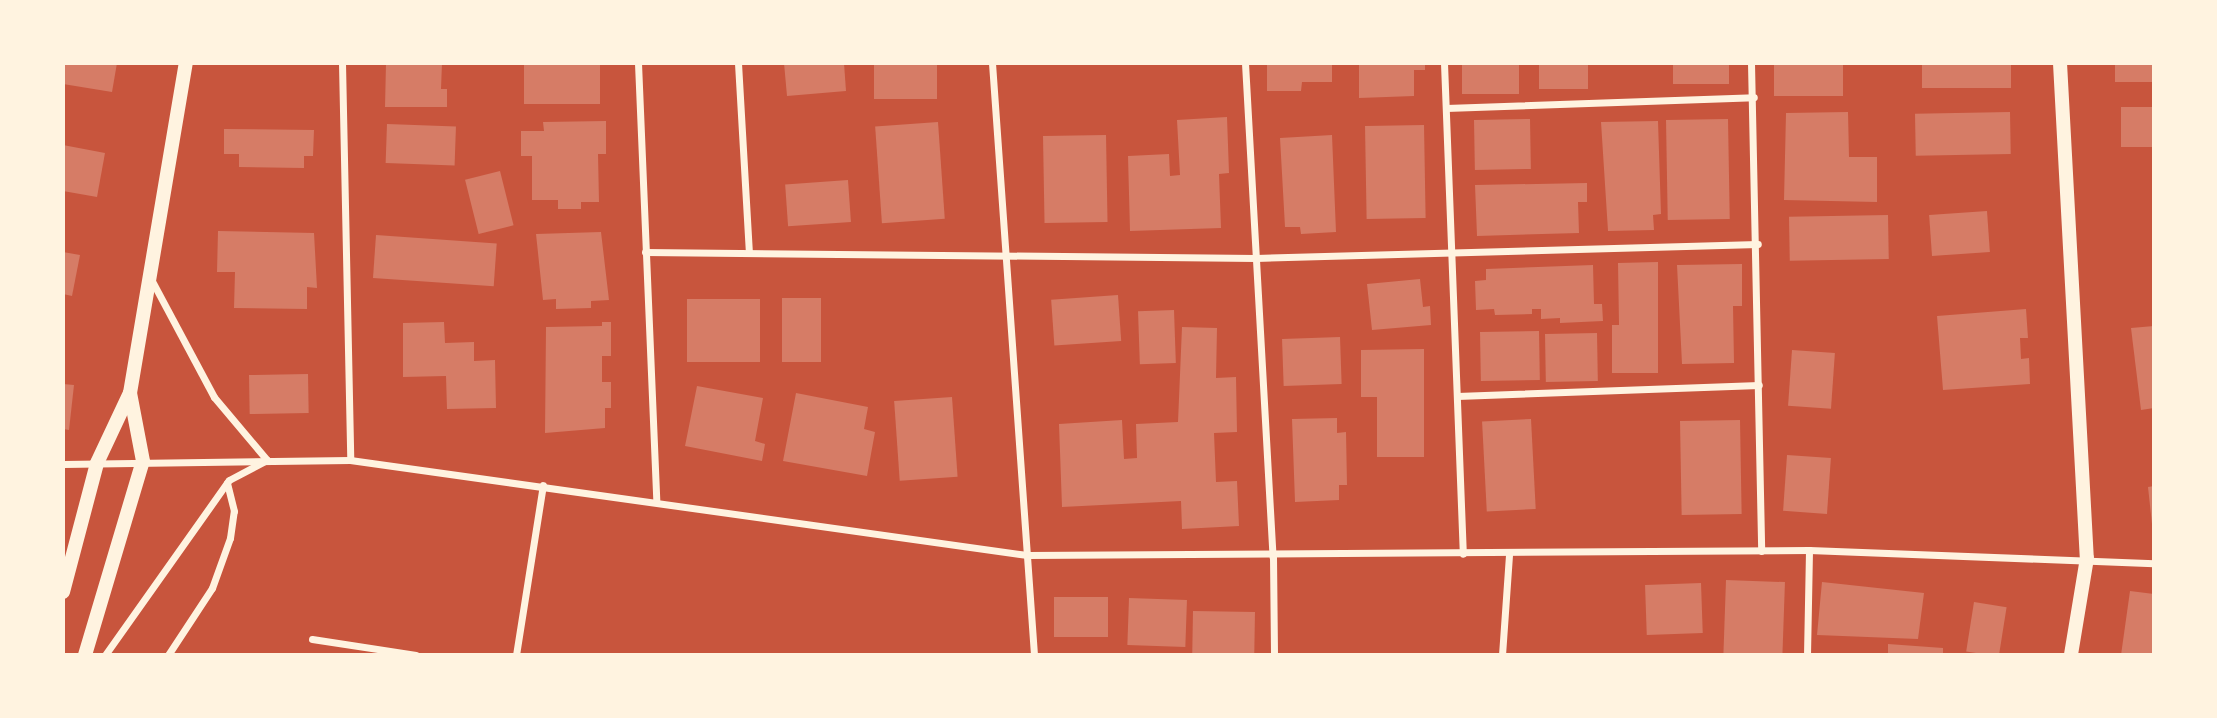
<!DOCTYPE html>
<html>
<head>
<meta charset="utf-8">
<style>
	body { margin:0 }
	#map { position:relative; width:2217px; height:718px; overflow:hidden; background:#c8553d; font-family:Arial,sans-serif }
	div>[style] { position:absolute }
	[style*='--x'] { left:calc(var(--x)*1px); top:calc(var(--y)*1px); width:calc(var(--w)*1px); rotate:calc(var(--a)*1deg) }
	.building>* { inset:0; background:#d67c66; transform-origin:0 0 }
	.minor>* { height:7px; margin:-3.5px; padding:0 3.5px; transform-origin:3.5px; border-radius:3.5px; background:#fff3e0 }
	.secondary>* { height:14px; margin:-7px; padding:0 7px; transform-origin:7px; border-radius:7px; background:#fff3e0 }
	span { translate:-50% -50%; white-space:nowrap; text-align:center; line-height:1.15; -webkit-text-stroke:5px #fff3e0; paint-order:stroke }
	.frame { position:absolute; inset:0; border:65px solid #fff3e0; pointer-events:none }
</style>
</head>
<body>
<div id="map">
	<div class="building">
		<div style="clip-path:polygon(63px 63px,117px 63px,112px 92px,63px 84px)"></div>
		<div style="clip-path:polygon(386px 63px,442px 63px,441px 89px,447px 89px,447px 107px,385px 107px)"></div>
		<div style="left:524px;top:63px;width:76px;height:41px"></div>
		<div style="clip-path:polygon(784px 63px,844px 63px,846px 91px,787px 96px)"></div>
		<div style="left:874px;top:63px;width:63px;height:36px"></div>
		<div style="clip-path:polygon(1267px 63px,1332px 63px,1332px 82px,1302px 82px,1301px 91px,1267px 91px)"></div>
		<div style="clip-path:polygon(1359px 63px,1425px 63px,1425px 70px,1414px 70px,1414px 96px,1359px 98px)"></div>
		<div style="left:1462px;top:63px;width:57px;height:31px"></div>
		<div style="left:1539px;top:63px;width:49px;height:26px"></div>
		<div style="left:1673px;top:63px;width:56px;height:21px"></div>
		<div style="left:1774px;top:63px;width:69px;height:33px"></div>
		<div style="left:1922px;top:63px;width:89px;height:25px"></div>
		<div style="left:2115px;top:63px;width:39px;height:19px"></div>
		<div style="left:2154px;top:107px;width:40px;height:33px;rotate:90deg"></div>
		<div style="clip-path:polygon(1848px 112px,1849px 157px,1877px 157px,1877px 202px,1784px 200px,1786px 113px)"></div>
		<div style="left:2010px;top:112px;width:42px;height:95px;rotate:89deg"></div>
		<div style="clip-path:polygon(1227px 117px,1229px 173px,1219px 174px,1221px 228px,1130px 231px,1128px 156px,1169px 154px,1170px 176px,1180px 175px,1177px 120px)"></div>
		<div style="left:1530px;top:119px;width:50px;height:56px;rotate:89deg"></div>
		<div style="left:1728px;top:119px;width:100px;height:62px;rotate:89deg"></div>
		<div style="clip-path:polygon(606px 121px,606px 154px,598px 154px,599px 202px,581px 202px,581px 209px,558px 209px,558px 200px,532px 200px,532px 156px,521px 156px,521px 131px,544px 131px,543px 122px)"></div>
		<div style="clip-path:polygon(1658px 121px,1661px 214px,1653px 215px,1654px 230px,1608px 231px,1601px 122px)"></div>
		<div style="left:938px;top:122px;width:97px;height:63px;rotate:86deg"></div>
		<div style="left:387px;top:124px;width:69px;height:39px;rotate:2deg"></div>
		<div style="left:1424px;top:125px;width:93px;height:59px;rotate:89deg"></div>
		<div style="clip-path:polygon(224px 129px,314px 130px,313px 156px,304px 156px,304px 168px,239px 167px,239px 154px,224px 154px)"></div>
		<div style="left:1106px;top:135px;width:87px;height:63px;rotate:89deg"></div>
		<div style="clip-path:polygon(1332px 135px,1336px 232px,1301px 234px,1300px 227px,1285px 227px,1280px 138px)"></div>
		<div style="clip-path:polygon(63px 145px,105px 153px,97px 197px,63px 191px)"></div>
		<div style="left:500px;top:171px;width:56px;height:36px;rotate:76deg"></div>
		<div style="left:848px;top:180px;width:42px;height:63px;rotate:86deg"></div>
		<div style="clip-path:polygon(1587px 183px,1587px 202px,1578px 202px,1579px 233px,1477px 236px,1475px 185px)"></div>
		<div style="left:1987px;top:211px;width:41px;height:58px;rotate:86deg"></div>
		<div style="left:1888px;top:215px;width:44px;height:99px;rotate:89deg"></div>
		<div style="clip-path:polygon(218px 231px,314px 233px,317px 288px,307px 287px,307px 309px,234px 308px,235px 272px,217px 272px)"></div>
		<div style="clip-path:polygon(601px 232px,609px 300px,591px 301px,591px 308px,556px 309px,556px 299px,543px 300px,536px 234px)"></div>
		<div style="left:376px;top:235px;width:121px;height:43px;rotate:4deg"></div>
		<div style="clip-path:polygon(63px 252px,80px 255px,72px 296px,63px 294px)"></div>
		<div style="clip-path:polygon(1658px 262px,1658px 373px,1612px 373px,1612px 325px,1619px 325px,1618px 263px)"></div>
		<div style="clip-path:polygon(1742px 264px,1742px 306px,1733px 306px,1734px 363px,1682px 364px,1677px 265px)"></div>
		<div style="clip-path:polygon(1593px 265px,1594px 304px,1602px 304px,1603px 321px,1560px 323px,1560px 318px,1541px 319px,1541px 309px,1532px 309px,1532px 314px,1495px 315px,1494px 309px,1476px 310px,1475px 281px,1486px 280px,1486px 269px)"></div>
		<div style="clip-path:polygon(1420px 279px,1423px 307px,1430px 306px,1431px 325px,1372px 330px,1367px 284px)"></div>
		<div style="left:1118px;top:295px;width:46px;height:67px;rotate:86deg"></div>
		<div style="left:782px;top:298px;width:39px;height:64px"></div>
		<div style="left:687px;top:299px;width:73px;height:63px"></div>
		<div style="clip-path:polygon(2026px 309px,2028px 338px,2020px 338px,2021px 359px,2029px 358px,2030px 384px,1943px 390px,1937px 316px)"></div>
		<div style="left:1174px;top:310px;width:53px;height:36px;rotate:88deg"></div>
		<div style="clip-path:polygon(444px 322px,445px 343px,474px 342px,474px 361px,495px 360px,496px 408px,447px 409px,446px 376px,403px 377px,403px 323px)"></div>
		<div style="clip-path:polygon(602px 322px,611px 322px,611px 356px,602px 356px,602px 382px,611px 382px,611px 408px,605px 408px,605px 428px,545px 433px,546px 327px,602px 326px)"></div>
		<div style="clip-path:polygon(2154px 326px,2154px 408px,2141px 410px,2131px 328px)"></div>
		<div style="clip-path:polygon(1182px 327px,1217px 328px,1216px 378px,1236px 377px,1237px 432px,1214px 433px,1216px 482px,1237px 481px,1239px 526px,1182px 529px,1181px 501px,1062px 507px,1059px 424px,1122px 420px,1124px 459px,1137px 458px,1136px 424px,1178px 422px)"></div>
		<div style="left:1539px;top:331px;width:49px;height:59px;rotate:89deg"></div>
		<div style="left:1597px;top:333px;width:48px;height:52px;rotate:89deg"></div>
		<div style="left:1340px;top:337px;width:47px;height:58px;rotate:88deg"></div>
		<div style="clip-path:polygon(1424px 349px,1424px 457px,1377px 457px,1377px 397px,1361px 397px,1361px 350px)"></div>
		<div style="left:1792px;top:350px;width:43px;height:56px;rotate:4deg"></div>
		<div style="left:308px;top:374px;width:39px;height:59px;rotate:89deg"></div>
		<div style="clip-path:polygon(63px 384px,74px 385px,69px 430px,63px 429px)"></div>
		<div style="clip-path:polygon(697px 386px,763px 398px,755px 441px,765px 444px,762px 461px,685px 446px)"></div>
		<div style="clip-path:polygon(796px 393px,868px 407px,864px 429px,875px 432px,867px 476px,783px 461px)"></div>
		<div style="left:952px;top:397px;width:80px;height:58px;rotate:86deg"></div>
		<div style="clip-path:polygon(1337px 418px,1337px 433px,1346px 432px,1347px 485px,1339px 485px,1339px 500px,1295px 502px,1292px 419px)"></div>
		<div style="left:1531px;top:419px;width:90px;height:49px;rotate:87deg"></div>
		<div style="left:1740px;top:420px;width:94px;height:60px;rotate:89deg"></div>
		<div style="left:1787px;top:455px;width:44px;height:56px;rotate:4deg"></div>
		<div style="clip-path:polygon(2154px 486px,2154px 524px,2152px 524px,2148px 487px)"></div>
		<div style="left:1726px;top:580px;width:59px;height:75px;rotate:2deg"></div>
		<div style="clip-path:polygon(1822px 582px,1924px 593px,1918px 639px,1817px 635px)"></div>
		<div style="left:1701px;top:583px;width:50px;height:56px;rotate:88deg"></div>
		<div style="clip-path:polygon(2130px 591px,2154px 594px,2154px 655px,2121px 655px)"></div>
		<div style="left:1054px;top:597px;width:54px;height:40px"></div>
		<div style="left:1129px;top:598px;width:58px;height:47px;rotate:2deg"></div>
		<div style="left:1974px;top:602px;width:33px;height:50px;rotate:9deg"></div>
		<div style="left:1193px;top:611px;width:62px;height:44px;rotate:1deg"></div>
		<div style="clip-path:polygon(1888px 644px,1943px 648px,1943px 655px,1888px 655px)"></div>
	</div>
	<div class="minor">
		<div style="--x:342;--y:63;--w:397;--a:88.8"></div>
		<div style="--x:638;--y:63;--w:437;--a:87.6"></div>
		<div style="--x:738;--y:63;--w:190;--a:86.7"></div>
		<div style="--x:992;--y:63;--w:593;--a:85.94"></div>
		<div style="--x:1245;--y:63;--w:495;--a:86.8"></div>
		<div style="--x:1273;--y:557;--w:98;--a:89.4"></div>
		<div style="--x:1444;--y:63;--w:491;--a:87.8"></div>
		<div style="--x:1751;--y:63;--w:488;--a:88.8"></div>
		<div style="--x:1446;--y:108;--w:308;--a:-2"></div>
		<div style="--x:645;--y:252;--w:611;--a:0.56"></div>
		<div style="--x:1256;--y:258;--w:502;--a:-1.6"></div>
		<div style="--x:1457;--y:396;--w:302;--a:-2.1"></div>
		<div style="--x:63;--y:464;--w:287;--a:-0.8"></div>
		<div style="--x:350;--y:460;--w:684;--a:7.99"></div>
		<div style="--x:1027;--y:555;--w:782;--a:-0.37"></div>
		<div style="--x:1809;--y:550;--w:345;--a:2.2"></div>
		<div style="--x:312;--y:639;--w:105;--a:8.7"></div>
		<div style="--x:105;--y:655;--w:214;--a:-54.7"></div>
		<div style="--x:229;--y:480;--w:43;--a:-27.8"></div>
		<div style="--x:267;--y:460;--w:82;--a:-130.1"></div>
		<div style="--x:214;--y:397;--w:132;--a:-118.1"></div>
		<div style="--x:168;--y:655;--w:80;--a:-56.7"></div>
		<div style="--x:212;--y:588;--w:53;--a:-70.2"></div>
		<div style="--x:230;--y:538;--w:27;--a:-82"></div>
		<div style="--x:234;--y:511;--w:29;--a:-104"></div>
		<div style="--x:516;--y:655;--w:172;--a:-81"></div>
		<div style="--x:1502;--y:655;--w:101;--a:-86"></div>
		<div style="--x:1807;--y:655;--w:105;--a:-88.9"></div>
	</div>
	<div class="secondary">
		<div style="--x:2060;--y:63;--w:496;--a:86.9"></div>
		<div style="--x:2087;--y:558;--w:98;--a:99.4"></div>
		<div style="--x:63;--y:592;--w:133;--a:-75.2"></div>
		<div style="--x:97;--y:463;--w:77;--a:-64.8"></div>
		<div style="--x:130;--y:393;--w:335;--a:-80.4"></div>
		<div style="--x:85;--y:655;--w:202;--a:-73.4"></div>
		<div style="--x:143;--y:461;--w:69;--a:-100.8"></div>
	</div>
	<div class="frame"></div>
</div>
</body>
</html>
